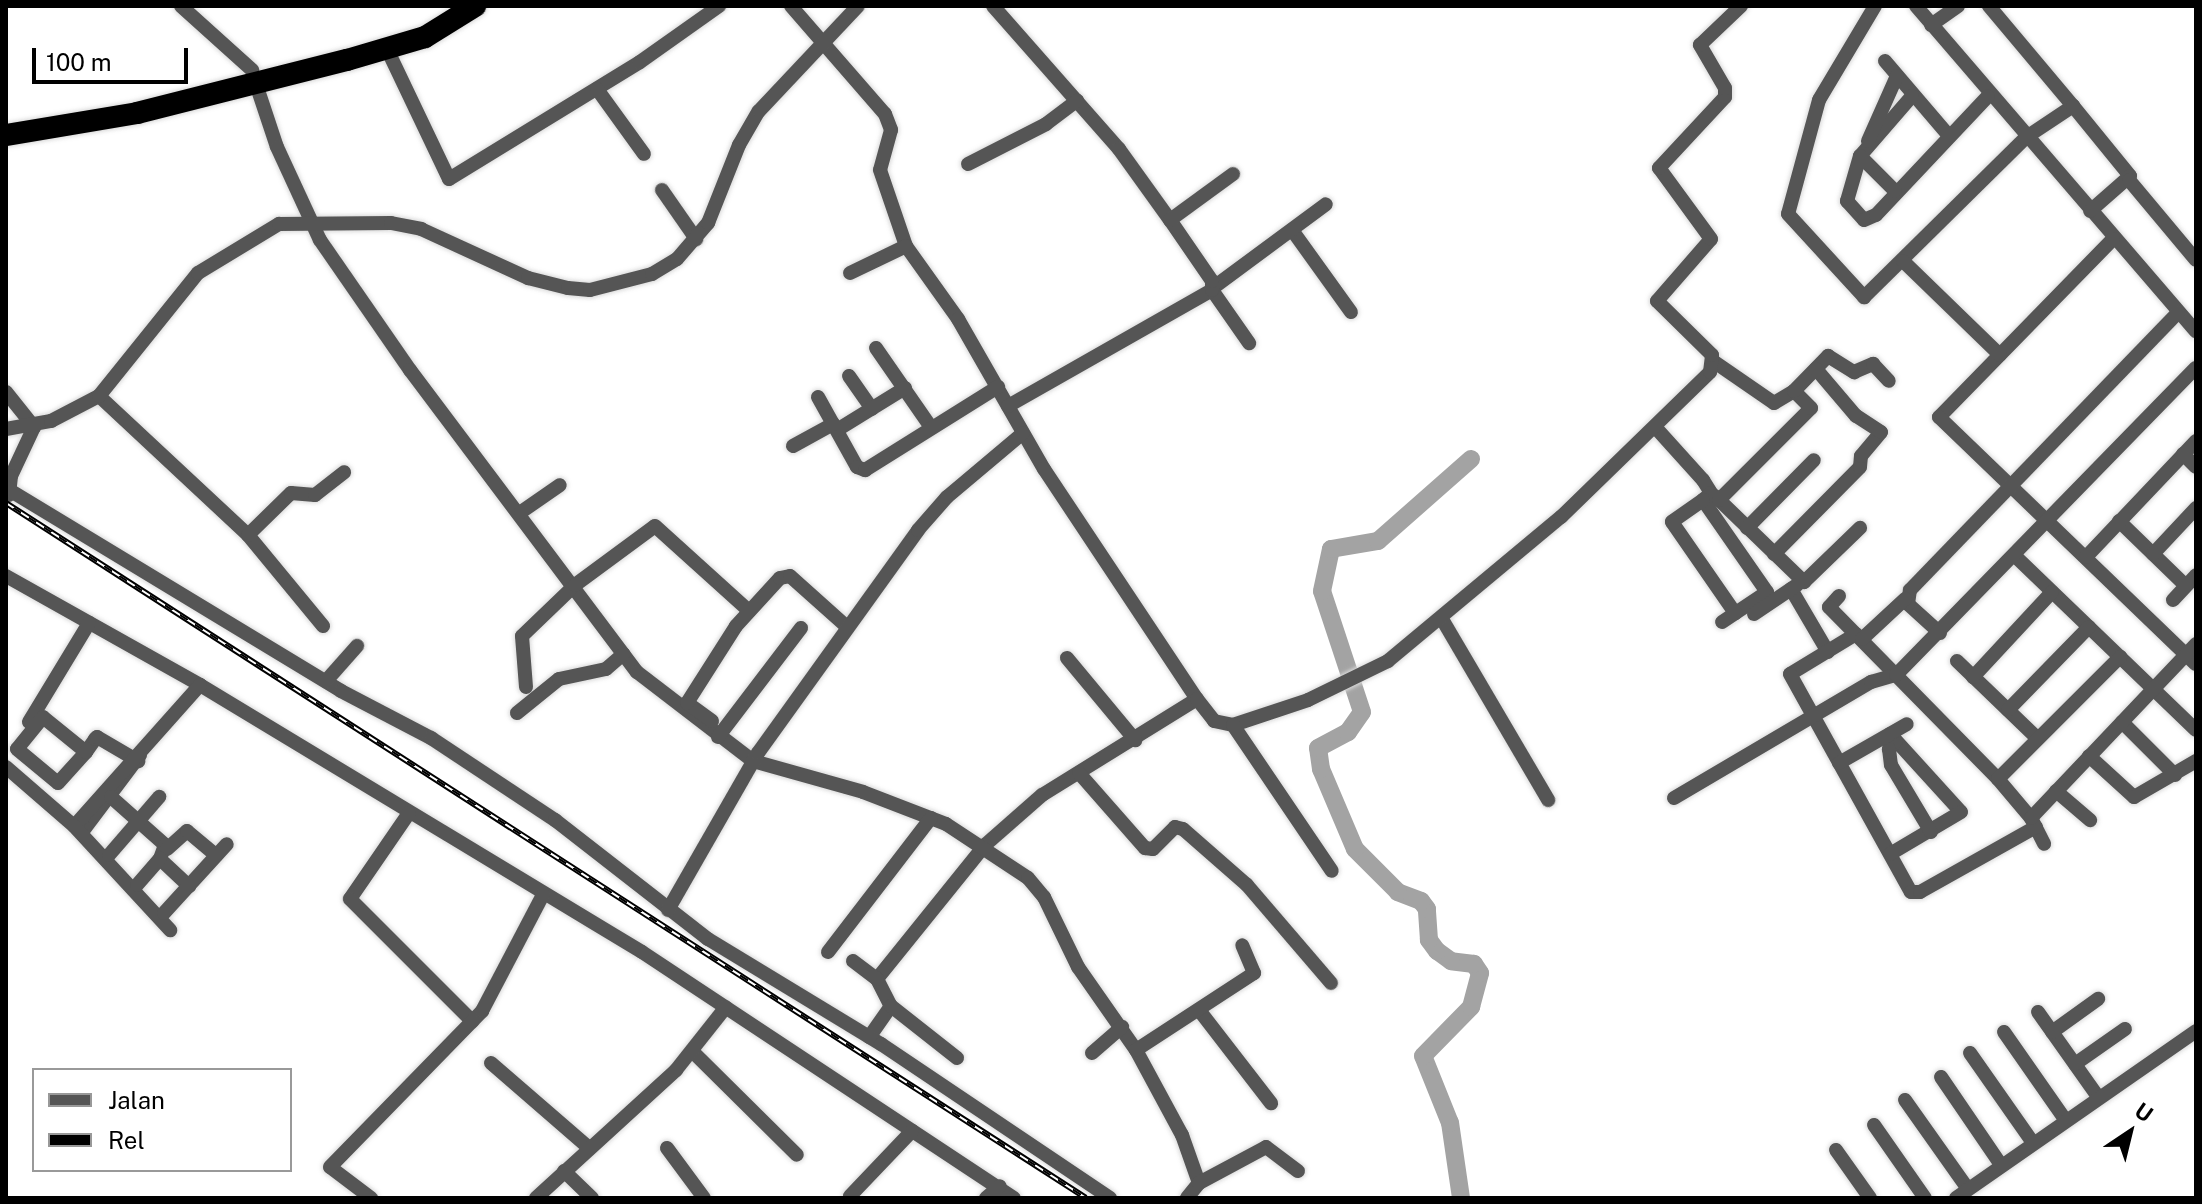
<!DOCTYPE html>
<html>
<head>
<meta charset="utf-8">
<style>
	body { margin:0 }
	#map { position:relative; width:2202px; height:1204px; overflow:hidden; background:#fff; font-family:"Public Sans",sans-serif }
	div>[style] { position:absolute }
	[style*='--x'] { left:calc(var(--x)*1px); top:calc(var(--y)*1px); width:calc(var(--w)*1px); rotate:calc(var(--a)*1deg) }
	.river>* { height:18px; margin:-9px; padding:0 9px; transform-origin:9px; border-radius:9px; background:#a3a3a3 }
	.roads { filter:drop-shadow(0 0 2px #dbdbdb) drop-shadow(0 0 2px #dbdbdb) }
	.minor>* { height:14px; margin:-7px; padding:0 7px; transform-origin:7px; border-radius:7px; background:#555 }
	.highway>* { height:22px; margin:-11px; padding:0 11px; transform-origin:11px; border-radius:11px; background:#000 }
	.rail>* { height:6px; margin-top:-3px; transform-origin:0; background:repeating-linear-gradient(90deg,#fff 0 9px,#000 0 18px); box-sizing:border-box; border-block:2px solid #000 }
	span { translate:-50% -50%; white-space:nowrap; text-align:center; line-height:1.15; -webkit-text-stroke:6px #fff; paint-order:stroke }
	.frame { position:absolute; inset:0; border:8px solid #000; pointer-events:none }
	.legend { position:absolute; left:32px; top:1068px; width:260px; height:104px; box-sizing:border-box; background:#fff; border:2px solid #999; margin:0; padding:10px 14px; list-style:none; font-size:24px; color:#000 }
	.legend li { display:flex; align-items:center; gap:16px; height:40px }
	.legend b { width:40px; border:2px solid #999 }
	.north { position:absolute; left:2090px; top:1092px; width:80px; height:80px; -webkit-text-stroke:6px #fff; paint-order:stroke; rotate:35deg; font-size:22px; font-weight:700; line-height:32px; text-align:center; color:#000 }
	.north::after { content:''; display:block; margin:auto; width:28px; height:36px; background:#000; clip-path:polygon(50% 0,100% 100%,50% 72%,0 100%) }
	.scale { position:absolute; left:32px; top:48px; width:156px; height:36px; box-sizing:border-box; border:4px solid #000; border-top:0; padding-left:10px; font-size:24px; line-height:28px; white-space:nowrap; color:#000; -webkit-text-stroke:6px #fff; paint-order:stroke }
</style>
</head>
<body>
<div id="map">
	<div class="river">
		<div style="--x:1461;--y:1198;--w:76;--a:-98.3"></div>
		<div style="--x:1450;--y:1123;--w:72;--a:-111.9"></div>
		<div style="--x:1423;--y:1056;--w:69;--a:-45.6"></div>
		<div style="--x:1471;--y:1007;--w:35;--a:-75"></div>
		<div style="--x:1480;--y:973;--w:11;--a:-124"></div>
		<div style="--x:1474;--y:964;--w:23;--a:-173"></div>
		<div style="--x:1451;--y:961;--w:17;--a:-144"></div>
		<div style="--x:1437;--y:951;--w:14;--a:-126"></div>
		<div style="--x:1429;--y:940;--w:31;--a:-94"></div>
		<div style="--x:1427;--y:909;--w:10;--a:-127"></div>
		<div style="--x:1421;--y:901;--w:25;--a:-159"></div>
		<div style="--x:1398;--y:892;--w:61;--a:-135"></div>
		<div style="--x:1355;--y:849;--w:87;--a:-113"></div>
		<div style="--x:1321;--y:769;--w:21;--a:-98"></div>
		<div style="--x:1318;--y:748;--w:34;--a:-28"></div>
		<div style="--x:1348;--y:732;--w:24;--a:-55"></div>
		<div style="--x:1362;--y:712;--w:127;--a:-108.3"></div>
		<div style="--x:1322;--y:591;--w:43;--a:-77.9"></div>
		<div style="--x:1331;--y:549;--w:48;--a:-9.7"></div>
		<div style="--x:1378;--y:541;--w:124;--a:-41.4"></div>
	</div>
	<div class="roads">
		<div class="minor">
			<div style="--x:181;--y:6;--w:96;--a:42"></div>
			<div style="--x:791;--y:6;--w:143;--a:49"></div>
			<div style="--x:885;--y:114;--w:17;--a:69"></div>
			<div style="--x:891;--y:130;--w:41;--a:105.4"></div>
			<div style="--x:880;--y:170;--w:80;--a:71.1"></div>
			<div style="--x:906;--y:246;--w:90;--a:54.5"></div>
			<div style="--x:958;--y:319;--w:173;--a:60.2"></div>
			<div style="--x:1044;--y:469;--w:276;--a:56.4"></div>
			<div style="--x:1197;--y:699;--w:182;--a:148.2"></div>
			<div style="--x:1042;--y:795;--w:76;--a:138.7"></div>
			<div style="--x:985;--y:845;--w:172;--a:128.9"></div>
			<div style="--x:877;--y:979;--w:30;--a:63"></div>
			<div style="--x:891;--y:1006;--w:38;--a:125"></div>
			<div style="--x:993;--y:6;--w:191;--a:48.6"></div>
			<div style="--x:1119;--y:149;--w:87;--a:54.3"></div>
			<div style="--x:1875;--y:6;--w:109;--a:120.8"></div>
			<div style="--x:1819;--y:100;--w:118;--a:105.2"></div>
			<div style="--x:1788;--y:214;--w:113;--a:47.5"></div>
			<div style="--x:1864;--y:297;--w:226;--a:-44.6"></div>
			<div style="--x:2025;--y:138;--w:58;--a:-33.7"></div>
			<div style="--x:2073;--y:106;--w:131;--a:-130"></div>
			<div style="--x:1916;--y:6;--w:429;--a:49.3"></div>
			<div style="--x:1931;--y:25;--w:33;--a:-35"></div>
			<div style="--x:387;--y:49;--w:144;--a:64.5"></div>
			<div style="--x:449;--y:179;--w:224;--a:-31.5"></div>
			<div style="--x:640;--y:62;--w:97;--a:-35.3"></div>
			<div style="--x:1885;--y:61;--w:99;--a:49.5"></div>
			<div style="--x:256;--y:84;--w:66;--a:71.6"></div>
			<div style="--x:277;--y:147;--w:102;--a:65.2"></div>
			<div style="--x:320;--y:240;--w:158;--a:55.3"></div>
			<div style="--x:410;--y:370;--w:378;--a:53.1"></div>
			<div style="--x:637;--y:672;--w:146;--a:37.5"></div>
			<div style="--x:753;--y:761;--w:114;--a:15.7"></div>
			<div style="--x:863;--y:792;--w:89;--a:21.1"></div>
			<div style="--x:946;--y:824;--w:98;--a:33.4"></div>
			<div style="--x:1028;--y:878;--w:25;--a:50"></div>
			<div style="--x:1044;--y:897;--w:78;--a:64.1"></div>
			<div style="--x:1078;--y:967;--w:101;--a:55.1"></div>
			<div style="--x:1136;--y:1050;--w:97;--a:61.6"></div>
			<div style="--x:1182;--y:1135;--w:51;--a:70.5"></div>
			<div style="--x:1199;--y:1183;--w:19;--a:129"></div>
			<div style="--x:597;--y:89;--w:80;--a:54.1"></div>
			<div style="--x:1912;--y:96;--w:79;--a:130.9"></div>
			<div style="--x:1860;--y:156;--w:47;--a:106.1"></div>
			<div style="--x:1847;--y:201;--w:25;--a:48"></div>
			<div style="--x:1864;--y:220;--w:13;--a:-23"></div>
			<div style="--x:1876;--y:215;--w:163;--a:-46.7"></div>
			<div style="--x:2073;--y:106;--w:90;--a:50.8"></div>
			<div style="--x:2130;--y:176;--w:53;--a:138.8"></div>
			<div style="--x:1868;--y:141;--w:71;--a:-66"></div>
			<div style="--x:1860;--y:156;--w:49;--a:45"></div>
			<div style="--x:968;--y:164;--w:88;--a:-27.1"></div>
			<div style="--x:1046;--y:124;--w:39;--a:-37"></div>
			<div style="--x:2129;--y:180;--w:104;--a:50.1"></div>
			<div style="--x:662;--y:190;--w:60;--a:55.2"></div>
			<div style="--x:1292;--y:230;--w:101;--a:54.3"></div>
			<div style="--x:2113;--y:239;--w:249;--a:134.3"></div>
			<div style="--x:1939;--y:417;--w:356;--a:43.9"></div>
			<div style="--x:1903;--y:261;--w:135;--a:44.1"></div>
			<div style="--x:850;--y:273;--w:62;--a:-25.7"></div>
			<div style="--x:1214;--y:287;--w:139;--a:-36.5"></div>
			<div style="--x:1212;--y:290;--w:65;--a:55.1"></div>
			<div style="--x:876;--y:348;--w:95;--a:55.3"></div>
			<div style="--x:1713;--y:361;--w:74;--a:34.5"></div>
			<div style="--x:1774;--y:403;--w:23;--a:-31"></div>
			<div style="--x:849;--y:376;--w:40;--a:55.1"></div>
			<div style="--x:6;--y:392;--w:45;--a:51.3"></div>
			<div style="--x:34;--y:427;--w:54;--a:115.1"></div>
			<div style="--x:11;--y:476;--w:19;--a:96"></div>
			<div style="--x:99;--y:396;--w:204;--a:43"></div>
			<div style="--x:248;--y:535;--w:118;--a:50.5"></div>
			<div style="--x:818;--y:397;--w:80;--a:60.9"></div>
			<div style="--x:857;--y:467;--w:9;--a:21"></div>
			<div style="--x:865;--y:470;--w:157;--a:-32"></div>
			<div style="--x:1008;--y:406;--w:235;--a:-29.6"></div>
			<div style="--x:1212;--y:290;--w:9;--a:-90"></div>
			<div style="--x:1212;--y:281;--w:74;--a:-124.5"></div>
			<div style="--x:1170;--y:220;--w:78;--a:-36.1"></div>
			<div style="--x:1656;--y:428;--w:70;--a:47.9"></div>
			<div style="--x:1703;--y:480;--w:15;--a:58"></div>
			<div style="--x:1711;--y:493;--w:11;--a:139"></div>
			<div style="--x:1703;--y:500;--w:112;--a:55.2"></div>
			<div style="--x:1767;--y:592;--w:54;--a:146.3"></div>
			<div style="--x:6;--y:429;--w:46;--a:-10.1"></div>
			<div style="--x:51;--y:421;--w:54;--a:-27.5"></div>
			<div style="--x:99;--y:396;--w:158;--a:-51.2"></div>
			<div style="--x:198;--y:273;--w:95;--a:-31.2"></div>
			<div style="--x:279;--y:224;--w:112;--a:-0.5"></div>
			<div style="--x:391;--y:223;--w:31;--a:11"></div>
			<div style="--x:421;--y:229;--w:118;--a:24.6"></div>
			<div style="--x:528;--y:278;--w:41;--a:14"></div>
			<div style="--x:568;--y:288;--w:22;--a:5"></div>
			<div style="--x:590;--y:290;--w:64;--a:-14.5"></div>
			<div style="--x:652;--y:274;--w:29;--a:-31"></div>
			<div style="--x:677;--y:259;--w:48;--a:-49.3"></div>
			<div style="--x:708;--y:223;--w:84;--a:-68.3"></div>
			<div style="--x:739;--y:145;--w:39;--a:-60"></div>
			<div style="--x:759;--y:111;--w:144;--a:-46.7"></div>
			<div style="--x:837;--y:430;--w:80;--a:-31.7"></div>
			<div style="--x:793;--y:446;--w:46;--a:-28.8"></div>
			<div style="--x:2183;--y:454;--w:18;--a:45"></div>
			<div style="--x:6;--y:488;--w:392;--a:31.2"></div>
			<div style="--x:341;--y:691;--w:102;--a:27.6"></div>
			<div style="--x:431;--y:738;--w:149;--a:33.5"></div>
			<div style="--x:555;--y:820;--w:194;--a:37.9"></div>
			<div style="--x:708;--y:939;--w:202;--a:31.3"></div>
			<div style="--x:881;--y:1044;--w:276;--a:33.9"></div>
			<div style="--x:1715;--y:496;--w:124;--a:44"></div>
			<div style="--x:1804;--y:582;--w:78;--a:-44"></div>
			<div style="--x:1703;--y:500;--w:38;--a:145"></div>
			<div style="--x:1672;--y:522;--w:111;--a:55.3"></div>
			<div style="--x:1719;--y:500;--w:130;--a:-45"></div>
			<div style="--x:1811;--y:408;--w:24;--a:-135"></div>
			<div style="--x:1794;--y:391;--w:49;--a:-45.8"></div>
			<div style="--x:1828;--y:356;--w:31;--a:32"></div>
			<div style="--x:1854;--y:372;--w:21;--a:-23"></div>
			<div style="--x:1873;--y:364;--w:23;--a:47"></div>
			<div style="--x:521;--y:512;--w:47;--a:-34.7"></div>
			<div style="--x:2119;--y:521;--w:93;--a:44.1"></div>
			<div style="--x:1747;--y:528;--w:95;--a:-45.4"></div>
			<div style="--x:248;--y:535;--w:60;--a:-44.3"></div>
			<div style="--x:291;--y:493;--w:24;--a:5"></div>
			<div style="--x:315;--y:495;--w:37;--a:-38"></div>
			<div style="--x:1774;--y:554;--w:122;--a:-45.3"></div>
			<div style="--x:1860;--y:467;--w:11;--a:-85"></div>
			<div style="--x:1861;--y:456;--w:31;--a:-50"></div>
			<div style="--x:1881;--y:432;--w:30;--a:-147"></div>
			<div style="--x:1856;--y:416;--w:62;--a:-130.4"></div>
			<div style="--x:2153;--y:554;--w:63;--a:-46.9"></div>
			<div style="--x:2014;--y:555;--w:252;--a:43.9"></div>
			<div style="--x:2086;--y:557;--w:160;--a:-46.5"></div>
			<div style="--x:6;--y:576;--w:223;--a:29.3"></div>
			<div style="--x:200;--y:685;--w:516;--a:31.14"></div>
			<div style="--x:642;--y:952;--w:446;--a:33.5"></div>
			<div style="--x:1791;--y:589;--w:73;--a:59.6"></div>
			<div style="--x:1839;--y:596;--w:15;--a:132"></div>
			<div style="--x:1829;--y:607;--w:241;--a:45.5"></div>
			<div style="--x:1998;--y:779;--w:51;--a:49.8"></div>
			<div style="--x:2031;--y:818;--w:29;--a:63"></div>
			<div style="--x:2173;--y:600;--w:34;--a:-47"></div>
			<div style="--x:1754;--y:614;--w:52;--a:-34"></div>
			<div style="--x:1442;--y:619;--w:210;--a:59.6"></div>
			<div style="--x:1940;--y:633;--w:43;--a:-137.8"></div>
			<div style="--x:1908;--y:604;--w:14;--a:-82"></div>
			<div style="--x:1910;--y:590;--w:386;--a:-46"></div>
			<div style="--x:1856;--y:634;--w:77;--a:148.8"></div>
			<div style="--x:1790;--y:674;--w:249;--a:61"></div>
			<div style="--x:1911;--y:892;--w:9;--a:0"></div>
			<div style="--x:1920;--y:892;--w:133;--a:-29.3"></div>
			<div style="--x:1862;--y:639;--w:59;--a:-42.9"></div>
			<div style="--x:1067;--y:658;--w:107;--a:50.3"></div>
			<div style="--x:1957;--y:661;--w:112;--a:43.9"></div>
			<div style="--x:1973;--y:677;--w:116;--a:-47.1"></div>
			<div style="--x:326;--y:681;--w:47;--a:-48.5"></div>
			<div style="--x:526;--y:687;--w:51;--a:-94.5"></div>
			<div style="--x:522;--y:636;--w:74;--a:-43.9"></div>
			<div style="--x:575;--y:585;--w:99;--a:-36.4"></div>
			<div style="--x:655;--y:526;--w:127;--a:42.1"></div>
			<div style="--x:1197;--y:699;--w:28;--a:52"></div>
			<div style="--x:1214;--y:721;--w:19;--a:12"></div>
			<div style="--x:1233;--y:725;--w:79;--a:-18.4"></div>
			<div style="--x:1308;--y:700;--w:89;--a:-26"></div>
			<div style="--x:1388;--y:661;--w:225;--a:-39.8"></div>
			<div style="--x:1561;--y:517;--w:208;--a:-44.2"></div>
			<div style="--x:1710;--y:372;--w:17;--a:-83"></div>
			<div style="--x:1712;--y:355;--w:77;--a:-135.5"></div>
			<div style="--x:1657;--y:301;--w:82;--a:-48.9"></div>
			<div style="--x:1711;--y:239;--w:88;--a:-126.2"></div>
			<div style="--x:1659;--y:168;--w:97;--a:-47.1"></div>
			<div style="--x:1725;--y:97;--w:9;--a:-90"></div>
			<div style="--x:1725;--y:88;--w:50;--a:-120.2"></div>
			<div style="--x:1700;--y:45;--w:57;--a:-43.6"></div>
			<div style="--x:2008;--y:710;--w:116;--a:-45.7"></div>
			<div style="--x:517;--y:713;--w:54;--a:-39"></div>
			<div style="--x:559;--y:679;--w:48;--a:-12"></div>
			<div style="--x:606;--y:669;--w:23;--a:-41"></div>
			<div style="--x:712;--y:721;--w:31;--a:-144"></div>
			<div style="--x:687;--y:703;--w:91;--a:-57.5"></div>
			<div style="--x:736;--y:626;--w:65;--a:-47.5"></div>
			<div style="--x:780;--y:578;--w:10;--a:-11"></div>
			<div style="--x:790;--y:576;--w:76;--a:41.8"></div>
			<div style="--x:29;--y:722;--w:116;--a:-58.8"></div>
			<div style="--x:2122;--y:722;--w:75;--a:45"></div>
			<div style="--x:1233;--y:725;--w:176;--a:55.9"></div>
			<div style="--x:1890;--y:734;--w:105;--a:47.7"></div>
			<div style="--x:1961;--y:812;--w:82;--a:149.4"></div>
			<div style="--x:718;--y:737;--w:137;--a:-52.7"></div>
			<div style="--x:1896;--y:741;--w:11;--a:131"></div>
			<div style="--x:1889;--y:749;--w:16;--a:83"></div>
			<div style="--x:1891;--y:765;--w:78;--a:59.2"></div>
			<div style="--x:86;--y:752;--w:55;--a:-140.9"></div>
			<div style="--x:43;--y:717;--w:41;--a:129.1"></div>
			<div style="--x:17;--y:749;--w:53;--a:39.7"></div>
			<div style="--x:58;--y:783;--w:42;--a:-47.9"></div>
			<div style="--x:86;--y:752;--w:16;--a:-55"></div>
			<div style="--x:95;--y:739;--w:3;--a:-45"></div>
			<div style="--x:97;--y:737;--w:48;--a:30.3"></div>
			<div style="--x:140;--y:755;--w:91;--a:127"></div>
			<div style="--x:85;--y:828;--w:9;--a:-148"></div>
			<div style="--x:77;--y:823;--w:185;--a:-48.3"></div>
			<div style="--x:2089;--y:756;--w:61;--a:42.3"></div>
			<div style="--x:2134;--y:797;--w:72;--a:-30.1"></div>
			<div style="--x:1839;--y:763;--w:78;--a:-29.8"></div>
			<div style="--x:6;--y:767;--w:90;--a:40.9"></div>
			<div style="--x:74;--y:826;--w:142;--a:47.3"></div>
			<div style="--x:1079;--y:773;--w:100;--a:48.7"></div>
			<div style="--x:1145;--y:848;--w:8;--a:7"></div>
			<div style="--x:1153;--y:849;--w:31;--a:-45"></div>
			<div style="--x:1175;--y:827;--w:8;--a:14"></div>
			<div style="--x:1183;--y:829;--w:85;--a:41.2"></div>
			<div style="--x:1247;--y:885;--w:129;--a:49.4"></div>
			<div style="--x:1998;--y:779;--w:173;--a:-45"></div>
			<div style="--x:2056;--y:791;--w:45;--a:40.5"></div>
			<div style="--x:111;--y:797;--w:72;--a:41.6"></div>
			<div style="--x:165;--y:845;--w:15;--a:110"></div>
			<div style="--x:160;--y:859;--w:40;--a:43"></div>
			<div style="--x:1674;--y:798;--w:229;--a:-30.5"></div>
			<div style="--x:1871;--y:682;--w:26;--a:-16"></div>
			<div style="--x:1896;--y:675;--w:429;--a:-45.7"></div>
			<div style="--x:409;--y:813;--w:104;--a:124.5"></div>
			<div style="--x:350;--y:899;--w:173;--a:45"></div>
			<div style="--x:2031;--y:818;--w:240;--a:-46.5"></div>
			<div style="--x:167;--y:849;--w:27;--a:-42"></div>
			<div style="--x:187;--y:831;--w:38;--a:40"></div>
			<div style="--x:109;--y:855;--w:77;--a:-49.2"></div>
			<div style="--x:137;--y:885;--w:35;--a:-49"></div>
			<div style="--x:668;--y:910;--w:181;--a:-60.2"></div>
			<div style="--x:758;--y:753;--w:274;--a:-54.3"></div>
			<div style="--x:918;--y:530;--w:44;--a:-48.7"></div>
			<div style="--x:947;--y:497;--w:99;--a:-40.1"></div>
			<div style="--x:164;--y:913;--w:93;--a:-47.6"></div>
			<div style="--x:828;--y:952;--w:169;--a:-52.5"></div>
			<div style="--x:853;--y:961;--w:30;--a:37"></div>
			<div style="--x:891;--y:1006;--w:84;--a:38.2"></div>
			<div style="--x:1199;--y:1010;--w:118;--a:52.3"></div>
			<div style="--x:2038;--y:1012;--w:105;--a:54.7"></div>
			<div style="--x:2004;--y:1032;--w:108;--a:55.1"></div>
			<div style="--x:2052;--y:1032;--w:57;--a:-35.7"></div>
			<div style="--x:1136;--y:1050;--w:141;--a:-33.1"></div>
			<div style="--x:1254;--y:973;--w:30;--a:-113"></div>
			<div style="--x:693;--y:1052;--w:146;--a:44.7"></div>
			<div style="--x:1092;--y:1053;--w:40;--a:-41"></div>
			<div style="--x:1970;--y:1053;--w:110;--a:55"></div>
			<div style="--x:491;--y:1063;--w:130;--a:40.9"></div>
			<div style="--x:2075;--y:1064;--w:61;--a:-35"></div>
			<div style="--x:1941;--y:1077;--w:107;--a:55.7"></div>
			<div style="--x:1905;--y:1100;--w:109;--a:54.7"></div>
			<div style="--x:1874;--y:1125;--w:89;--a:55.1"></div>
			<div style="--x:667;--y:1148;--w:62;--a:53.5"></div>
			<div style="--x:1836;--y:1150;--w:59;--a:54.7"></div>
			<div style="--x:564;--y:1171;--w:39;--a:44"></div>
			<div style="--x:1199;--y:1183;--w:76;--a:-28.2"></div>
			<div style="--x:1266;--y:1147;--w:40;--a:37"></div>
			<div style="--x:850;--y:1196;--w:90;--a:-46.4"></div>
			<div style="--x:371;--y:1198;--w:51;--a:-142.9"></div>
			<div style="--x:330;--y:1167;--w:218;--a:-45.7"></div>
			<div style="--x:482;--y:1011;--w:131;--a:-62.3"></div>
			<div style="--x:536;--y:1198;--w:190;--a:-42.4"></div>
			<div style="--x:676;--y:1070;--w:80;--a:-51.6"></div>
			<div style="--x:986;--y:1198;--w:18;--a:-41"></div>
			<div style="--x:1956;--y:1198;--w:292;--a:-34.8"></div>
		</div>
		<div class="highway">
			<div style="--x:6;--y:135;--w:133;--a:-9.5"></div>
			<div style="--x:137;--y:113;--w:217;--a:-14.2"></div>
			<div style="--x:347;--y:60;--w:81;--a:-16.4"></div>
			<div style="--x:425;--y:37;--w:59;--a:-31.8"></div>
		</div>
	</div>
	<div class="rail">
		<div style="--x:6;--y:503;--w:1284;--a:32.76"></div>
	</div>
	<div class="frame"></div>
	<ul class="legend">
	<li><b style="height:10px;background:#555"></b>Jalan</li>
	<li><b style="height:10px;background:#000"></b>Rel</li>
	</ul>
	<div class="north">U</div>
	<div class="scale">100 m</div>
</div>
</body>
</html>
